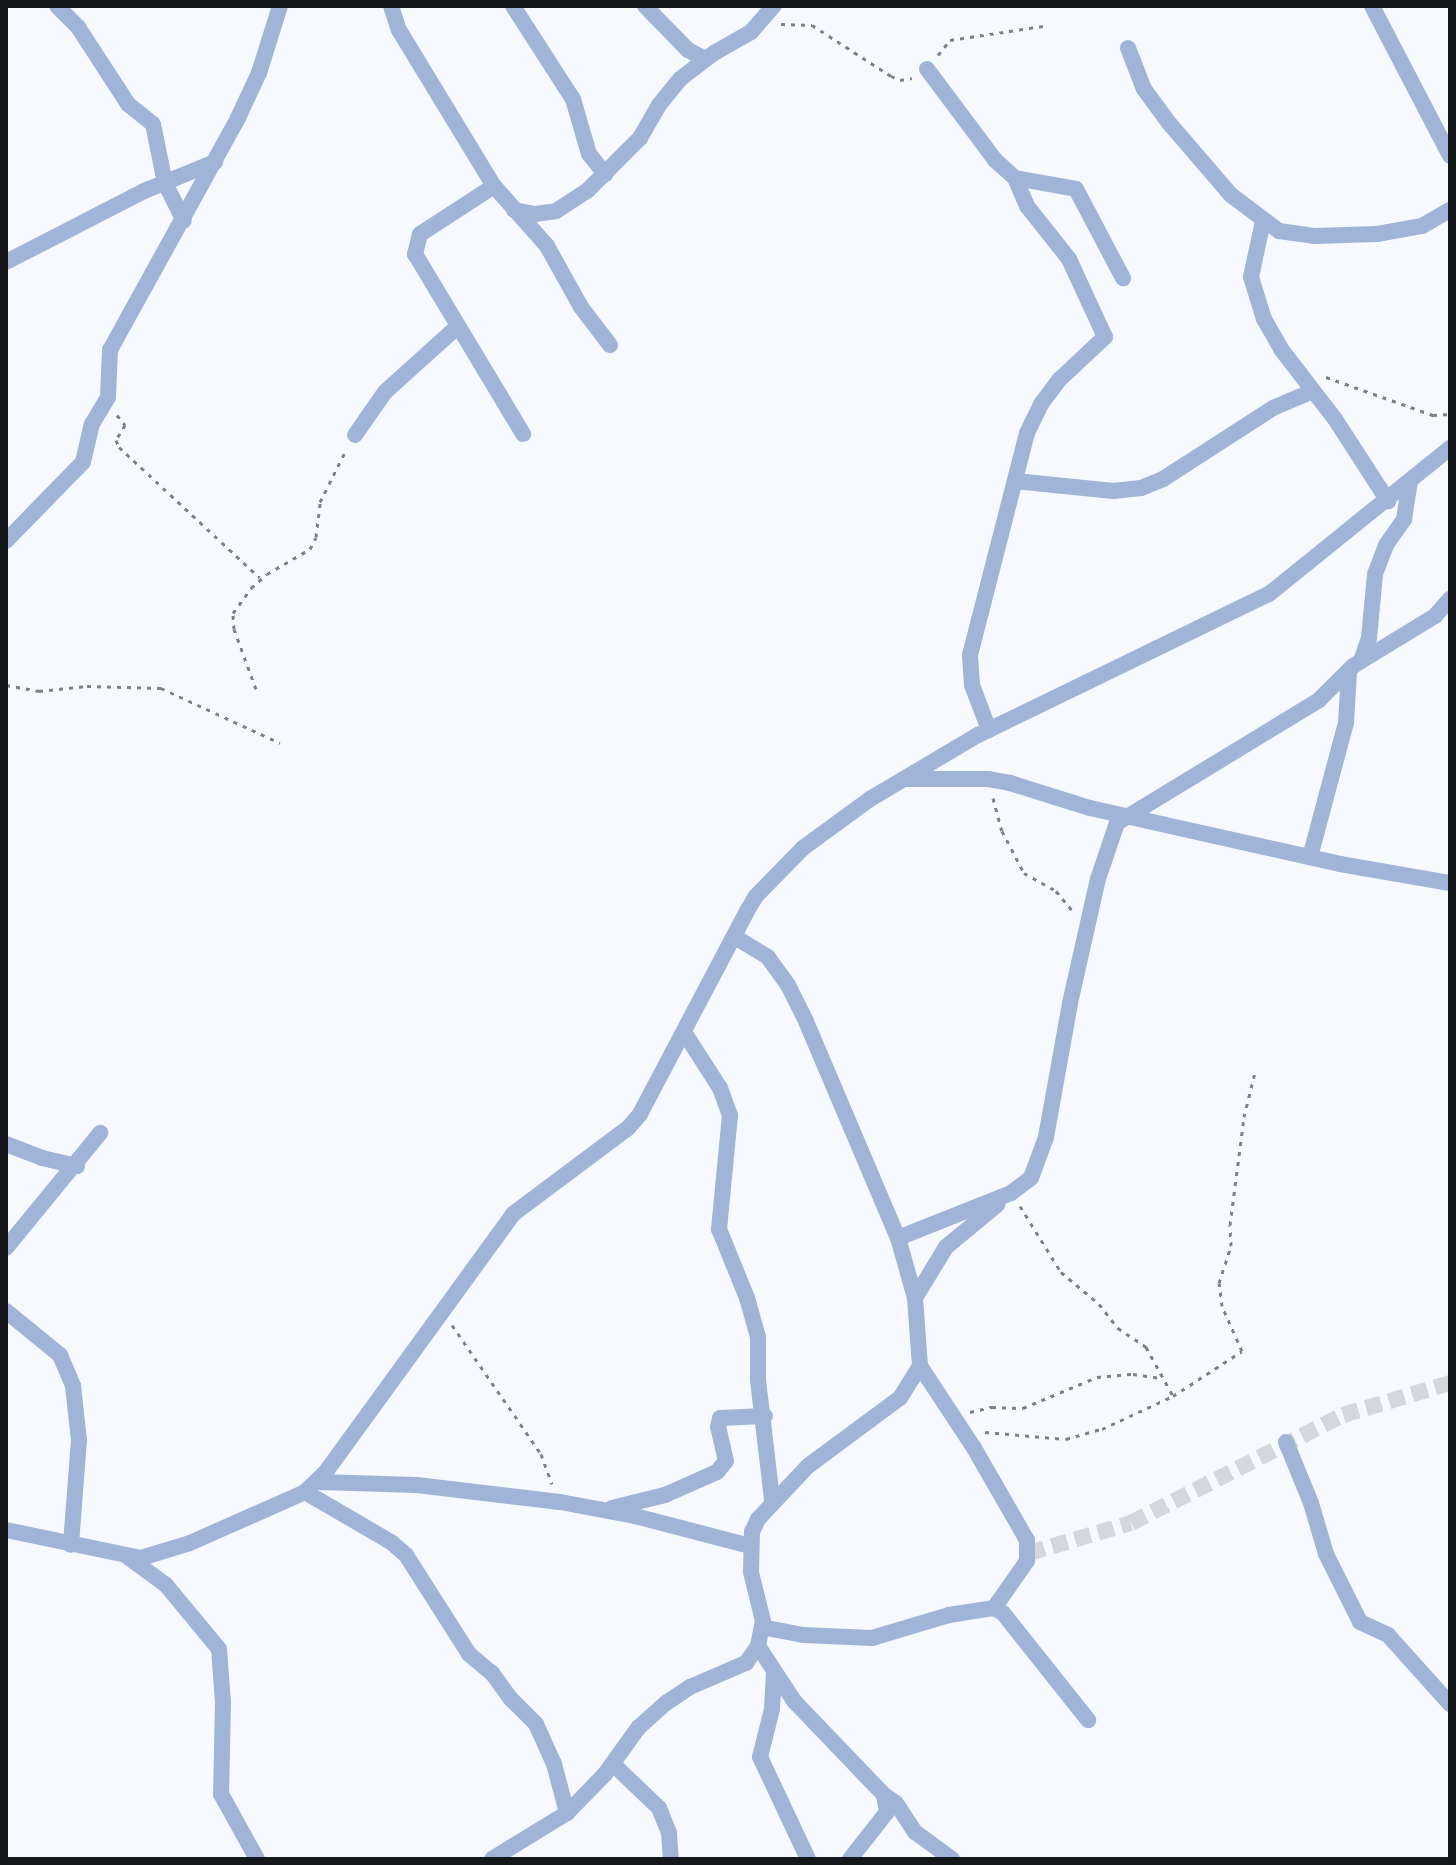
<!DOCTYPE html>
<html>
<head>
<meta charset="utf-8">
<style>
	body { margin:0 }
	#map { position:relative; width:1456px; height:1865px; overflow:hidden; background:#f6fafe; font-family:"Alegreya Sans",sans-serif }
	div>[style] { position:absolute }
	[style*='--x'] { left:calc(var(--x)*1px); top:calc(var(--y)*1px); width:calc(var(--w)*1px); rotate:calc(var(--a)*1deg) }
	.street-tunnel>* { height:16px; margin-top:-8px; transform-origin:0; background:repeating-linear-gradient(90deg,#d4d8dc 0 16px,transparent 0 24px) }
	.path>* { height:3px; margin-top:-1.5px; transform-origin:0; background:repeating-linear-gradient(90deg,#7d8185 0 4px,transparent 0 10px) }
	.street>* { height:16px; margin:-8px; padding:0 8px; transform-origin:8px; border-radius:8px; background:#a0b4d8 }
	span { translate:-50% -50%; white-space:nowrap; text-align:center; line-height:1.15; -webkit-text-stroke:8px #f6fafe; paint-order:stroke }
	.frame { position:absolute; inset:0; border:8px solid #14181b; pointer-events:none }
</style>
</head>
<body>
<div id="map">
	<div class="street-tunnel">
		<div style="--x:1029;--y:1553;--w:106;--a:-16.4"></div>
		<div style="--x:1131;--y:1523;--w:238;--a:-27"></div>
		<div style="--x:1343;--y:1415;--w:112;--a:-16.7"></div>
	</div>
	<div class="path">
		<div style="--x:781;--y:24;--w:31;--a:2"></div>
		<div style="--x:812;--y:25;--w:94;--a:32.8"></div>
		<div style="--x:891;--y:76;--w:10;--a:24"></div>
		<div style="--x:900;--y:80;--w:12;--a:-9"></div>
		<div style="--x:938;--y:55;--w:19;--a:-51"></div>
		<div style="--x:950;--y:40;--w:94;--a:-8.6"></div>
		<div style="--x:1326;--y:377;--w:114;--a:19.6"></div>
		<div style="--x:1433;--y:415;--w:17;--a:-3"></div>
		<div style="--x:117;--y:415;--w:13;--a:51"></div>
		<div style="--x:125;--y:425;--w:17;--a:121"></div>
		<div style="--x:116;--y:440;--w:8;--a:67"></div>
		<div style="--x:119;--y:447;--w:192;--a:42.9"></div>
		<div style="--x:6;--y:685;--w:34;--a:10"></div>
		<div style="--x:39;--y:691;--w:48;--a:-5.9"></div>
		<div style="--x:87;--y:686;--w:74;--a:1.5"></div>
		<div style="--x:161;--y:688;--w:131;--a:24.8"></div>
		<div style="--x:256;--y:689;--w:64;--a:-110.1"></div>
		<div style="--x:234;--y:629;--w:16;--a:-94"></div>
		<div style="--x:233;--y:613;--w:31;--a:-54"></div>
		<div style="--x:251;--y:588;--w:21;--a:-41"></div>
		<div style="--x:267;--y:574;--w:50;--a:-30.2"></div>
		<div style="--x:310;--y:549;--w:13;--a:-63"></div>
		<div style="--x:316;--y:537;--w:35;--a:-83"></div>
		<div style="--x:320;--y:502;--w:60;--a:-63.4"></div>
		<div style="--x:993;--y:798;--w:34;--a:75"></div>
		<div style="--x:1002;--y:831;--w:47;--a:62.4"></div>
		<div style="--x:1024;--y:873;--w:37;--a:29"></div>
		<div style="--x:1056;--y:891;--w:26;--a:50"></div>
		<div style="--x:1020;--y:1206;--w:78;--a:58.2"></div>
		<div style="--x:1061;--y:1272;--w:50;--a:40.1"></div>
		<div style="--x:1099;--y:1304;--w:31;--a:52"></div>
		<div style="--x:1118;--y:1328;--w:34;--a:34"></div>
		<div style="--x:1146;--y:1347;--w:56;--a:61.1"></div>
		<div style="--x:452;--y:1325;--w:157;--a:55.4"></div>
		<div style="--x:541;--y:1454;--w:32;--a:70"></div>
		<div style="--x:970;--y:1412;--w:23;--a:-13"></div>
		<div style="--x:992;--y:1407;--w:31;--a:2"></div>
		<div style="--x:1023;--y:1408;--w:80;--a:-22.7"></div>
		<div style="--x:1097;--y:1377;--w:36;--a:-5"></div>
		<div style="--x:1133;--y:1374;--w:30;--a:8"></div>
		<div style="--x:985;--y:1432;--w:81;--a:4.9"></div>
		<div style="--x:1066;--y:1439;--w:37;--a:-16"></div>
		<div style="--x:1102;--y:1429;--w:78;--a:-24.9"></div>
		<div style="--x:1173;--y:1396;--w:82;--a:-33.1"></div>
		<div style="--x:1242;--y:1351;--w:49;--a:-114"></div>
		<div style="--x:1222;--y:1306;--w:23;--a:-97"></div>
		<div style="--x:1219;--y:1283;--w:39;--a:-72"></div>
		<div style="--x:1231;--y:1246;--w:21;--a:-93"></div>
		<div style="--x:1230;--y:1225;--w:109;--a:-82.6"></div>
		<div style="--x:1244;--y:1117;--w:46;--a:-76.3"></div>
	</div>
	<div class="street">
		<div style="--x:57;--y:6;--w:30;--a:45"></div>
		<div style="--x:78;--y:27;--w:92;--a:57"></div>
		<div style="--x:128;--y:104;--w:32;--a:39"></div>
		<div style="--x:153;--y:124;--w:60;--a:78.5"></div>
		<div style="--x:165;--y:183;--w:42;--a:63.4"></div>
		<div style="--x:391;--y:6;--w:25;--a:72"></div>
		<div style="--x:399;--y:30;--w:183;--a:58.7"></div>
		<div style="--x:494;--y:186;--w:80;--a:48.5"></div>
		<div style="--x:547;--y:246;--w:70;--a:60.9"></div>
		<div style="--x:581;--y:307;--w:48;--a:52.7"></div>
		<div style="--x:513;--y:6;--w:111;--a:57.2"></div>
		<div style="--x:573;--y:99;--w:57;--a:73.8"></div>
		<div style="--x:589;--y:154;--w:26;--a:51"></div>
		<div style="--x:645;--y:6;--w:62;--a:45.7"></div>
		<div style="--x:688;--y:50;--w:19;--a:28"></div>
		<div style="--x:1372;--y:6;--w:169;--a:62.5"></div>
		<div style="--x:1128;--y:48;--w:44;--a:68.7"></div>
		<div style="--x:1144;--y:89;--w:42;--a:53.7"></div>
		<div style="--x:1169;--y:123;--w:95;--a:49.3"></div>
		<div style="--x:1231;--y:195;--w:60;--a:36.9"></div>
		<div style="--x:1279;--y:231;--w:35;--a:8"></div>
		<div style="--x:1314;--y:236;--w:63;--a:-1.8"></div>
		<div style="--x:1377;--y:234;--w:46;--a:-10.1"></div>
		<div style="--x:1422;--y:226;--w:32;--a:-30"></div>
		<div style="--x:927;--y:69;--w:114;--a:53.2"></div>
		<div style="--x:995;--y:160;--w:27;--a:42"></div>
		<div style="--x:1015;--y:178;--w:62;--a:10.2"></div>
		<div style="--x:1076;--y:189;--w:101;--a:62.2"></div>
		<div style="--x:494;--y:186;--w:88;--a:147"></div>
		<div style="--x:420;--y:234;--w:21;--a:104"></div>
		<div style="--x:415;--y:254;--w:210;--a:59"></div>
		<div style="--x:514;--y:210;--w:21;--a:11"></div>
		<div style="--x:535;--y:214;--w:21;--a:-8"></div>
		<div style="--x:556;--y:211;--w:38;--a:-33"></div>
		<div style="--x:588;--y:190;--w:74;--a:-45"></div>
		<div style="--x:640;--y:138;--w:38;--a:-60"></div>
		<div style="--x:659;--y:105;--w:33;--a:-51"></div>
		<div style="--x:680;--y:79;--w:43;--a:-37.4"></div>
		<div style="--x:714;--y:53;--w:43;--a:-29.6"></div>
		<div style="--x:751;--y:32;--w:35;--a:-49"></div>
		<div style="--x:1263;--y:221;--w:57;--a:102.1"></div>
		<div style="--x:1251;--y:277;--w:44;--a:72.8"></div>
		<div style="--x:1264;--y:319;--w:34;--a:60"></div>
		<div style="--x:1281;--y:349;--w:88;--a:52.4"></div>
		<div style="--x:1335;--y:419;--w:98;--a:57.1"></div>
		<div style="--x:6;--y:262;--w:155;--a:-27.2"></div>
		<div style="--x:144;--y:191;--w:77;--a:-22.2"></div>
		<div style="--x:355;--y:435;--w:52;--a:-55.1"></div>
		<div style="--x:385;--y:392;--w:97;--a:-42.1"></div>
		<div style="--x:1015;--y:481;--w:99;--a:5.8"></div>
		<div style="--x:1113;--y:491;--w:28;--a:-6"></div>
		<div style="--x:1141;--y:488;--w:24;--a:-22"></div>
		<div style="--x:1163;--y:479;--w:131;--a:-32.8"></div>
		<div style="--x:1273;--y:408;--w:43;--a:-23"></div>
		<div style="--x:6;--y:541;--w:110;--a:-45.7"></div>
		<div style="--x:83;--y:462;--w:39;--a:-77"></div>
		<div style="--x:92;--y:424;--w:31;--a:-59"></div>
		<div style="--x:108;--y:397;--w:47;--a:-87.6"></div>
		<div style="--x:110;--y:350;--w:265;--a:-61.1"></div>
		<div style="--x:238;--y:118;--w:50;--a:-65"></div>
		<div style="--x:259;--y:73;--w:70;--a:-72.6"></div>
		<div style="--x:1361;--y:661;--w:24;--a:-71"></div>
		<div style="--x:1369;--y:638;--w:64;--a:-84.6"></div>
		<div style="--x:1375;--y:574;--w:31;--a:-69"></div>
		<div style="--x:1386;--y:545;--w:32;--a:-55"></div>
		<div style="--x:1404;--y:519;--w:37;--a:-81"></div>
		<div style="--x:989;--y:730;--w:48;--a:-110.7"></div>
		<div style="--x:972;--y:685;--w:30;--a:-94"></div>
		<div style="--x:970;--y:655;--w:229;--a:-75.6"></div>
		<div style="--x:1027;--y:433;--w:32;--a:-64"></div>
		<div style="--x:1041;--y:404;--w:30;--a:-53"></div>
		<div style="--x:1059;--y:380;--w:63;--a:-43.1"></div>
		<div style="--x:1105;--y:337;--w:86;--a:-114.8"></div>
		<div style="--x:1069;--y:259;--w:68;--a:-128.4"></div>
		<div style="--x:1027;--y:206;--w:30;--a:-113"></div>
		<div style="--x:904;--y:779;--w:84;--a:0"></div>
		<div style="--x:988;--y:779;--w:22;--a:10"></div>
		<div style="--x:1010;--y:783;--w:84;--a:17.4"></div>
		<div style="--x:1090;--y:808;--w:256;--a:12.6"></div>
		<div style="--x:1340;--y:864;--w:112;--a:9.8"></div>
		<div style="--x:1310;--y:857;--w:139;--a:-75"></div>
		<div style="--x:1346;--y:723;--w:51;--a:-86.6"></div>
		<div style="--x:684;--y:1032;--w:67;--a:57.3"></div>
		<div style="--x:720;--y:1088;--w:29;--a:70"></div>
		<div style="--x:730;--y:1115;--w:115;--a:95.5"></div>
		<div style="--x:719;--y:1229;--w:74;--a:67.9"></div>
		<div style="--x:747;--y:1298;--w:41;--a:74.2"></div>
		<div style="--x:758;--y:1337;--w:43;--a:90"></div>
		<div style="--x:758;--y:1380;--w:120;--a:83.3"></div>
		<div style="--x:6;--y:1144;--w:39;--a:21"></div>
		<div style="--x:42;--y:1158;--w:36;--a:13"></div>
		<div style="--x:898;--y:1238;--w:122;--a:-21.7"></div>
		<div style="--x:1011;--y:1193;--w:25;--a:-37"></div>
		<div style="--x:1031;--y:1178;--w:44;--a:-69.9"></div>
		<div style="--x:1046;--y:1137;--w:136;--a:-79.8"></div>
		<div style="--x:1070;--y:1003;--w:127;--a:-77.3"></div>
		<div style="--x:1098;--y:879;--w:59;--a:-71.3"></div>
		<div style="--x:1117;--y:823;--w:237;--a:-31.3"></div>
		<div style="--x:1319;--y:700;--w:48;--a:-45"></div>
		<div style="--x:1353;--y:666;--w:96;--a:-31.4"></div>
		<div style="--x:1435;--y:616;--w:23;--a:-49"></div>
		<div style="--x:6;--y:1248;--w:149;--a:-50.7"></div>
		<div style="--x:915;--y:1298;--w:60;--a:-58.7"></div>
		<div style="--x:946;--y:1247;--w:67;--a:-39.6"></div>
		<div style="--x:6;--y:1311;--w:70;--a:39.2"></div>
		<div style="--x:60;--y:1355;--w:34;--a:67"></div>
		<div style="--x:73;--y:1386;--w:54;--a:83.7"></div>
		<div style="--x:79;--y:1440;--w:105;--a:94.4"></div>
		<div style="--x:920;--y:1366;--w:98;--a:56.6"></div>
		<div style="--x:974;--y:1448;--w:106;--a:60.1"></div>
		<div style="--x:1027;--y:1540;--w:21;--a:90"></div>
		<div style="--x:1027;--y:1561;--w:57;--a:125.1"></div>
		<div style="--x:1286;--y:1442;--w:66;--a:67.7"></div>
		<div style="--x:1311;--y:1503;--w:53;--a:73.6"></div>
		<div style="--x:1326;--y:1554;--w:76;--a:63.4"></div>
		<div style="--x:1360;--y:1622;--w:31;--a:25"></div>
		<div style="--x:1388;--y:1635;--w:93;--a:48.1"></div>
		<div style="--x:318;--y:1482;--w:99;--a:1.7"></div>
		<div style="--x:417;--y:1485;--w:144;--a:6.8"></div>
		<div style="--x:560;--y:1502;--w:76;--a:10.6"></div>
		<div style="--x:635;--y:1516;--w:119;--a:14.6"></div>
		<div style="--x:305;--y:1492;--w:99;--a:30.2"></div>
		<div style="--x:391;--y:1542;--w:20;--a:41"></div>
		<div style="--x:406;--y:1555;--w:117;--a:57.5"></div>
		<div style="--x:469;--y:1654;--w:30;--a:40"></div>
		<div style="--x:492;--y:1673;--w:31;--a:54"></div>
		<div style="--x:510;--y:1698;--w:37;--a:45"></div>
		<div style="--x:536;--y:1724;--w:44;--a:65.8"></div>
		<div style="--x:554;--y:1764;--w:51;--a:75.1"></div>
		<div style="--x:612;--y:1508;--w:55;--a:-13.8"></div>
		<div style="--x:665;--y:1495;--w:57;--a:-23.9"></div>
		<div style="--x:717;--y:1472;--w:14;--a:-51"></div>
		<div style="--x:726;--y:1461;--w:35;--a:-103"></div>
		<div style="--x:718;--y:1427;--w:9;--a:-77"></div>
		<div style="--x:720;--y:1418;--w:45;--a:-2.5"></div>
		<div style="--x:6;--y:1530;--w:138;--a:11.7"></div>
		<div style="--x:141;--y:1558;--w:51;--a:-17"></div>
		<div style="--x:190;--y:1543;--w:126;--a:-23.9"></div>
		<div style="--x:305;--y:1492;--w:28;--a:-44"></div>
		<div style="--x:325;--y:1473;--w:320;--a:-54"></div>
		<div style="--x:513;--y:1214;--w:144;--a:-36.8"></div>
		<div style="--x:628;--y:1128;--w:18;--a:-49"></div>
		<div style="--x:640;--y:1114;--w:229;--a:-62.2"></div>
		<div style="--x:747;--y:911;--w:17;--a:-59"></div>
		<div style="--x:756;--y:896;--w:67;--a:-45.6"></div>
		<div style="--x:803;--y:848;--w:83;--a:-36.2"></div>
		<div style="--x:870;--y:799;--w:126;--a:-30.7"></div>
		<div style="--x:978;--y:735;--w:323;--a:-25.9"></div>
		<div style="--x:1269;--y:594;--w:233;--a:-38.9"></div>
		<div style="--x:128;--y:1557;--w:47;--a:36.4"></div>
		<div style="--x:166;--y:1585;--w:83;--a:50.4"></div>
		<div style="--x:219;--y:1649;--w:53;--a:85.7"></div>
		<div style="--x:223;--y:1702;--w:92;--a:91.2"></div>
		<div style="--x:221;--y:1794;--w:74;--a:61"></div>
		<div style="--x:762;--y:1627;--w:42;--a:11"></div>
		<div style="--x:803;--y:1635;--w:69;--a:2.5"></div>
		<div style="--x:872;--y:1638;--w:80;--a:-16.6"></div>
		<div style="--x:949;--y:1615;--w:46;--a:-8.8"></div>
		<div style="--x:994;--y:1608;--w:10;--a:29"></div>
		<div style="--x:1003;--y:1613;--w:137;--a:51.5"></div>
		<div style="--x:758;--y:1646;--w:66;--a:56.8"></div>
		<div style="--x:794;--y:1701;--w:130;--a:46.2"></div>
		<div style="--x:884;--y:1795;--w:17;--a:80"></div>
		<div style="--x:887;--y:1812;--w:60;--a:128.2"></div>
		<div style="--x:774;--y:1671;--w:38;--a:93"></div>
		<div style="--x:772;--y:1709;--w:49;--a:104"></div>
		<div style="--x:760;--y:1757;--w:113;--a:64.8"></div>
		<div style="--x:613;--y:1764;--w:64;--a:43.7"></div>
		<div style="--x:659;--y:1808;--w:27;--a:68"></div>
		<div style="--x:669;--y:1833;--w:26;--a:86"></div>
		<div style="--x:884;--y:1795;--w:14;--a:34"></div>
		<div style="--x:896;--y:1803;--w:35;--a:57"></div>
		<div style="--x:915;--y:1832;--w:46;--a:36.1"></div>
		<div style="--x:492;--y:1859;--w:88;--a:-31.5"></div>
		<div style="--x:567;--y:1813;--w:54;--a:-45.7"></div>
		<div style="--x:605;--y:1774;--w:57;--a:-54.3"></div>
		<div style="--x:638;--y:1728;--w:38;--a:-42"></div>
		<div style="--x:666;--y:1703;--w:29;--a:-34"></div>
		<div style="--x:690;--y:1687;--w:61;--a:-23.2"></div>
		<div style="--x:746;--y:1663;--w:21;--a:-55"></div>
		<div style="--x:758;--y:1646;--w:25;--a:-79"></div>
		<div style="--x:763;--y:1621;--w:50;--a:-103.8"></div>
		<div style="--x:751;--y:1572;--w:40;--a:-88.6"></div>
		<div style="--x:752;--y:1532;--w:14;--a:-65"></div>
		<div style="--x:758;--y:1519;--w:73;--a:-46.7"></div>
		<div style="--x:808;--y:1466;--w:114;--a:-36.5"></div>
		<div style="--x:900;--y:1398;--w:38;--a:-58"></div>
		<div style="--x:920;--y:1366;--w:68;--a:-94.2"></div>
		<div style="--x:915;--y:1298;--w:62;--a:-105.8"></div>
		<div style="--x:898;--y:1238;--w:236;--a:-113"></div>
		<div style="--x:806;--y:1021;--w:40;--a:-116.6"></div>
		<div style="--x:788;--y:985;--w:34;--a:-126"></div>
		<div style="--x:768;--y:957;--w:39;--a:-149"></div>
	</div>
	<div class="frame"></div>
</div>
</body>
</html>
